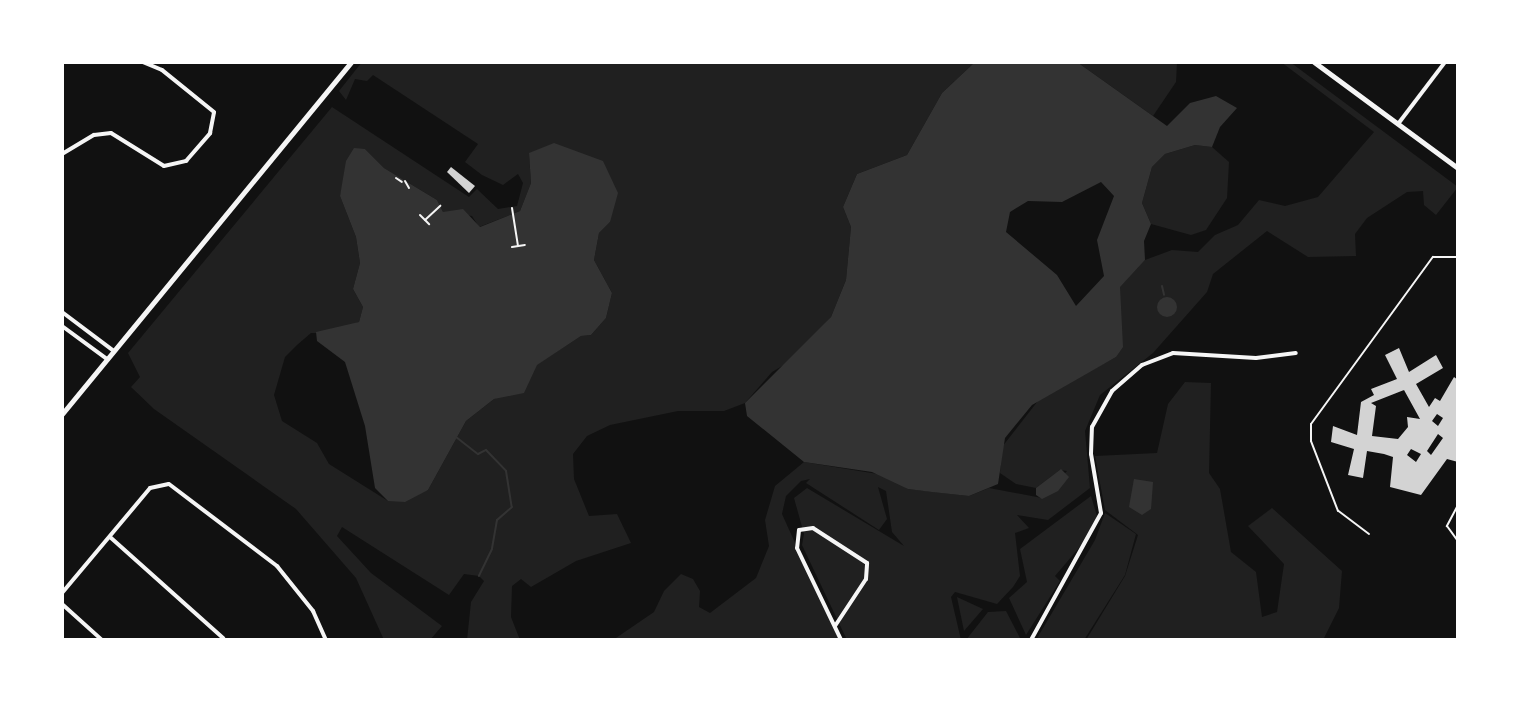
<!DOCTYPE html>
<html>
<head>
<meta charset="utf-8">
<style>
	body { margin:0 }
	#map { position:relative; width:1520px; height:702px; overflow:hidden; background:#111; font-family:"Playfair Display",serif }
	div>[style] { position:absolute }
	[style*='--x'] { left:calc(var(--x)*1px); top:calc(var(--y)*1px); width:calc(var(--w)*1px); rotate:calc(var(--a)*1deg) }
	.green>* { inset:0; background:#202020 }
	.water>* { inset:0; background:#333 }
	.round { border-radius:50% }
	.stream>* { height:2px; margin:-1px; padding:0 1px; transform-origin:1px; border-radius:1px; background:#333 }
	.building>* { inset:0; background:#d3d3d3 }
	.path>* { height:2px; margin:-1px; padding:0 1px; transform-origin:1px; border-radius:1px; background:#f5f5f5 }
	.service>* { height:2px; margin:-1px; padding:0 1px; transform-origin:1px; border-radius:1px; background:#f5f5f5 }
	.minor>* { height:4px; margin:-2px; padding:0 2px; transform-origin:2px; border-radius:2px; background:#f5f5f5 }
	.tertiary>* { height:4px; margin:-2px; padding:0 2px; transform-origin:2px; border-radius:2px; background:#f5f5f5 }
	.secondary>* { height:5px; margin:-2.5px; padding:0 2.5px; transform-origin:2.5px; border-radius:2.5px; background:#f5f5f5 }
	span { translate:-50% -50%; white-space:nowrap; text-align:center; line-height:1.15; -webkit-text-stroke:6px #fff; paint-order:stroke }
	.frame { position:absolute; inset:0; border:64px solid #fff; pointer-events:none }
</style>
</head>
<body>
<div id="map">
	<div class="green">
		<div style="clip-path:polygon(evenodd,362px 62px,975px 62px,942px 93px,907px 155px,857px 174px,843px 207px,851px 227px,846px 280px,831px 317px,794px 359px,772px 372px,745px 403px,724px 411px,678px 411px,610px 425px,587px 436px,573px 454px,574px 479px,589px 516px,617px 514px,631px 543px,576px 561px,531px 587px,521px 579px,512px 586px,511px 617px,520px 640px,467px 640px,471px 602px,484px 581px,479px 576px,464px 574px,449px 595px,342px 527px,337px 536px,371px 573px,442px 626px,430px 640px,384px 640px,356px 578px,296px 509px,154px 409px,131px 387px,140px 377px,128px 353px,332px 107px,469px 197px,477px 189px,498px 209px,517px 206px,523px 183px,518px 174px,503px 185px,482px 175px,465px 162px,478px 144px,373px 75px,367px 81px,355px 79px,346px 100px,339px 91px,362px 62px,365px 149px,384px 168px,437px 200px,443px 212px,472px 216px,479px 227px,520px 211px,531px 183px,529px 153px,610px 222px,599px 233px,594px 260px,612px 293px,606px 318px,591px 335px,581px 336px,536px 365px,515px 391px,494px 399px,466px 421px,428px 490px,388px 501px,329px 464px,317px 443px,282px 421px,274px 395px,285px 357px,297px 345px,311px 333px,330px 333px,359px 322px,363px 307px,353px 289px,360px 263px,356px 237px,340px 196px,344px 179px,365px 149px)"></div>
		<div style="clip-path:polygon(1077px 62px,1177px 62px,1176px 82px,1153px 116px)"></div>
		<div style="clip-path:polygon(1281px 62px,1290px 62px,1458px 187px,1436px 215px,1424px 205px,1423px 191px,1407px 192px,1367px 218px,1355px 234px,1356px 256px,1308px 257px,1267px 231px,1213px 274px,1207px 292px,1153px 353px,1100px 395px,1085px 431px,1090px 488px,1048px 520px,1017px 515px,1029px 528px,1015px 533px,1020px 576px,1013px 587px,997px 604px,955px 592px,951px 597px,961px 640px,847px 640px,802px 545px,804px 534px,794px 498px,807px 488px,904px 546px,892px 532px,886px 491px,878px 487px,887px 519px,879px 530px,806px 483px,810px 479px,801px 481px,786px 496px,782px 514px,839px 640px,613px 640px,654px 612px,664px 591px,681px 574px,693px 579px,700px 591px,699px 607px,710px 613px,756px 578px,769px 546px,765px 520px,775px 486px,804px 462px,890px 476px,908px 489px,969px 496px,989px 488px,1042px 498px,1067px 471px,1060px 470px,1036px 488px,1016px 484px,1000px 473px,1002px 447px,1041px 397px,1116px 357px,1120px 286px,1145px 260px,1172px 250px,1198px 252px,1215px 235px,1238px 225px,1259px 200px,1285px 206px,1318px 197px,1374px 132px)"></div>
		<div style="clip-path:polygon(1195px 145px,1212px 147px,1229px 162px,1227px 198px,1206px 230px,1191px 235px,1151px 224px,1142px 203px,1152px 167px,1165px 154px)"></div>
		<div style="clip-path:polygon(1185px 382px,1211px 383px,1209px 473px,1220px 489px,1231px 552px,1256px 572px,1262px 617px,1277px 612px,1284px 564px,1248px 526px,1272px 508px,1342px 571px,1339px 608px,1323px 640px,1086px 640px,1125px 576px,1138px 535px,1105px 510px,1095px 456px,1157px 453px,1168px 404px)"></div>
		<div style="clip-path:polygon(1091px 496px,1097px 516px,1089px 536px,1055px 576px,1060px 581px,1026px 635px,1009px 598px,1027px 582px,1020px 549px)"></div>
		<div style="clip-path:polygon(1105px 513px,1136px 534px,1125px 575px,1084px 640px,1036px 640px,1095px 540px)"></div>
		<div style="clip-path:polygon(957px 597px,983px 609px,964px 631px)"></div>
		<div style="clip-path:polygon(1006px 611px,1021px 640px,966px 640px,988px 612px)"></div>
	</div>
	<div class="water">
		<div style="clip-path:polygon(evenodd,975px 62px,1077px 62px,1167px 126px,1190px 103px,1216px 96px,1237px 108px,1220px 127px,1212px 147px,1195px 145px,1165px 154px,1152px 167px,1142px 203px,1151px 224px,1144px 241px,1145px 260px,1120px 287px,1123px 347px,1116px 357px,1032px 405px,1005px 438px,998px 484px,969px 496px,932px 492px,908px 489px,872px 472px,804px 462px,747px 416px,745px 403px,831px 317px,846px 280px,851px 227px,843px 207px,857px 174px,907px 155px,942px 93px,975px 62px,1101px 182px,1114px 196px,1097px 240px,1104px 276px,1076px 306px,1057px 275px,1006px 232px,1010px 212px,1028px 201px,1062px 202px,1101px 182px)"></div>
		<div style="clip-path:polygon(554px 143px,603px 161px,618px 193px,610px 222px,599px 233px,594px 260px,612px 293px,606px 318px,591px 335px,581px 336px,537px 365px,524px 393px,494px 399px,466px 421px,428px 490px,405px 502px,388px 501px,375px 488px,365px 426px,345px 362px,317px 341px,316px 332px,359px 322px,363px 307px,353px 289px,360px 263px,356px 237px,340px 196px,346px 161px,354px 148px,365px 149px,384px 168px,437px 200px,443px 212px,463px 209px,480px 227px,520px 211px,531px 183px,529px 153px)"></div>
		<div class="round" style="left:1157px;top:297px;width:20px;height:20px"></div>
		<div style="clip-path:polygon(1061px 469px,1069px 477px,1058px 491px,1042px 499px,1036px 495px,1036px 488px)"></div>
		<div style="clip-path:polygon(1134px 479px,1153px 482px,1151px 509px,1142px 515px,1129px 507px)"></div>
	</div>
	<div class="stream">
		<div style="--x:1162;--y:286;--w:9;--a:77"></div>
		<div style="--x:456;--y:437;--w:28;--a:38"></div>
		<div style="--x:478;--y:454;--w:9;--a:-27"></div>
		<div style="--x:486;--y:450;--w:29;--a:46"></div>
		<div style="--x:506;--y:471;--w:36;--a:81"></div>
		<div style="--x:512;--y:507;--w:20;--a:139"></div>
		<div style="--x:497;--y:520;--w:29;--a:100"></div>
		<div style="--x:492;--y:549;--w:30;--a:116"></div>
	</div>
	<div class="building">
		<div style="clip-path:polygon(451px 167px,475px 186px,469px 193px,447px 172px)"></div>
		<div style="clip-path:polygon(evenodd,1399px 348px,1409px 372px,1436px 355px,1443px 368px,1416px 384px,1429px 407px,1435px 398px,1440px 401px,1454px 377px,1458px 380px,1458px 462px,1447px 459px,1421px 495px,1390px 487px,1393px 457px,1384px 454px,1367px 451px,1363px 478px,1348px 475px,1354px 449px,1331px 442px,1333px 426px,1357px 435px,1361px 402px,1374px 395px,1371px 389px,1397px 379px,1385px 355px,1399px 348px,1404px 390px,1420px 419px,1407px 417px,1408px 427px,1398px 439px,1372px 436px,1376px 406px,1371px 403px,1404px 390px,1399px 348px,1437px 414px,1443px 418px,1438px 426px,1432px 421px,1437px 414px,1399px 348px,1438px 434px,1443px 438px,1431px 455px,1427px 451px,1438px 434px,1399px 348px,1411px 449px,1421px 454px,1416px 462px,1407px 455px,1411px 449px)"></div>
	</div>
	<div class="path">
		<div style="--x:396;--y:178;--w:7;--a:34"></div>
		<div style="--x:405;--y:181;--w:8;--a:60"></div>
		<div style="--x:512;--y:208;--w:38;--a:81"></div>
		<div style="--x:420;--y:215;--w:13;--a:45"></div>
		<div style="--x:425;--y:220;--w:21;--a:-43"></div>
		<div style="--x:512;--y:247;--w:13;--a:-9"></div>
	</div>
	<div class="service">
		<div style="--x:1458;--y:505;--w:24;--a:118"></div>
		<div style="--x:1447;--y:526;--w:19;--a:54"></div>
		<div style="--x:1369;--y:534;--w:39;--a:-143"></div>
		<div style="--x:1338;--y:511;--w:75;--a:-111.1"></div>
		<div style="--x:1311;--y:441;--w:17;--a:-90"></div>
		<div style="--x:1311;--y:424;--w:207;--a:-53.9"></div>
		<div style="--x:1433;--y:257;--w:25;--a:0"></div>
	</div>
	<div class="minor">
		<div style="--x:62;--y:154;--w:37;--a:-31"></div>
		<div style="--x:94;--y:135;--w:17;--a:-7"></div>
		<div style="--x:111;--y:133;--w:62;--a:31.9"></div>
		<div style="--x:164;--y:166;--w:23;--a:-13"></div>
		<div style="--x:186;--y:161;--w:37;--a:-49"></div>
		<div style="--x:210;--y:133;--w:21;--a:-79"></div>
		<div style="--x:214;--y:112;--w:67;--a:-141.1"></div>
		<div style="--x:162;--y:70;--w:21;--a:-157"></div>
		<div style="--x:110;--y:537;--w:152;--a:41.8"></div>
		<div style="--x:62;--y:593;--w:137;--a:-50"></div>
		<div style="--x:150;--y:488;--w:19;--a:-12"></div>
		<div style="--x:169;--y:484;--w:136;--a:37.2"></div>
		<div style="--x:277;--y:566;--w:58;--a:51.3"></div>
		<div style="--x:313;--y:611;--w:32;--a:66"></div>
		<div style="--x:835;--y:626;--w:56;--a:-56.6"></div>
		<div style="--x:866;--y:579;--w:16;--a:-86"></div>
		<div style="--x:867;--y:563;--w:64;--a:-147.1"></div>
		<div style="--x:813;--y:528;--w:14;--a:172"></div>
		<div style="--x:799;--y:530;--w:18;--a:96"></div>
		<div style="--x:797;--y:548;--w:102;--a:64.4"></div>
		<div style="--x:1031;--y:640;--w:145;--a:-61.1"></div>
		<div style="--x:1101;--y:513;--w:60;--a:-99.6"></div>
		<div style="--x:1091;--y:454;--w:27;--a:-88"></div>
		<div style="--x:1092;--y:427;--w:41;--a:-60.9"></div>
		<div style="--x:1112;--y:391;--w:40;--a:-41"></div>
		<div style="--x:1142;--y:365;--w:33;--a:-21"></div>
		<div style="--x:1173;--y:353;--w:83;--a:3.4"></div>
		<div style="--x:1256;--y:358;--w:40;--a:-7.1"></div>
	</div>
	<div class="tertiary">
		<div style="--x:1398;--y:124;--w:78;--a:-52.8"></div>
		<div style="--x:62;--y:312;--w:65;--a:36.9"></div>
		<div style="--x:62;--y:326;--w:56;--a:36.3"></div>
		<div style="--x:62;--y:604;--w:54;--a:42"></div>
	</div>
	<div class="secondary">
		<div style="--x:1314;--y:62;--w:179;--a:36.4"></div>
		<div style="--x:62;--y:414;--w:455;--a:-50.6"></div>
	</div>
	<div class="frame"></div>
</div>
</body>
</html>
